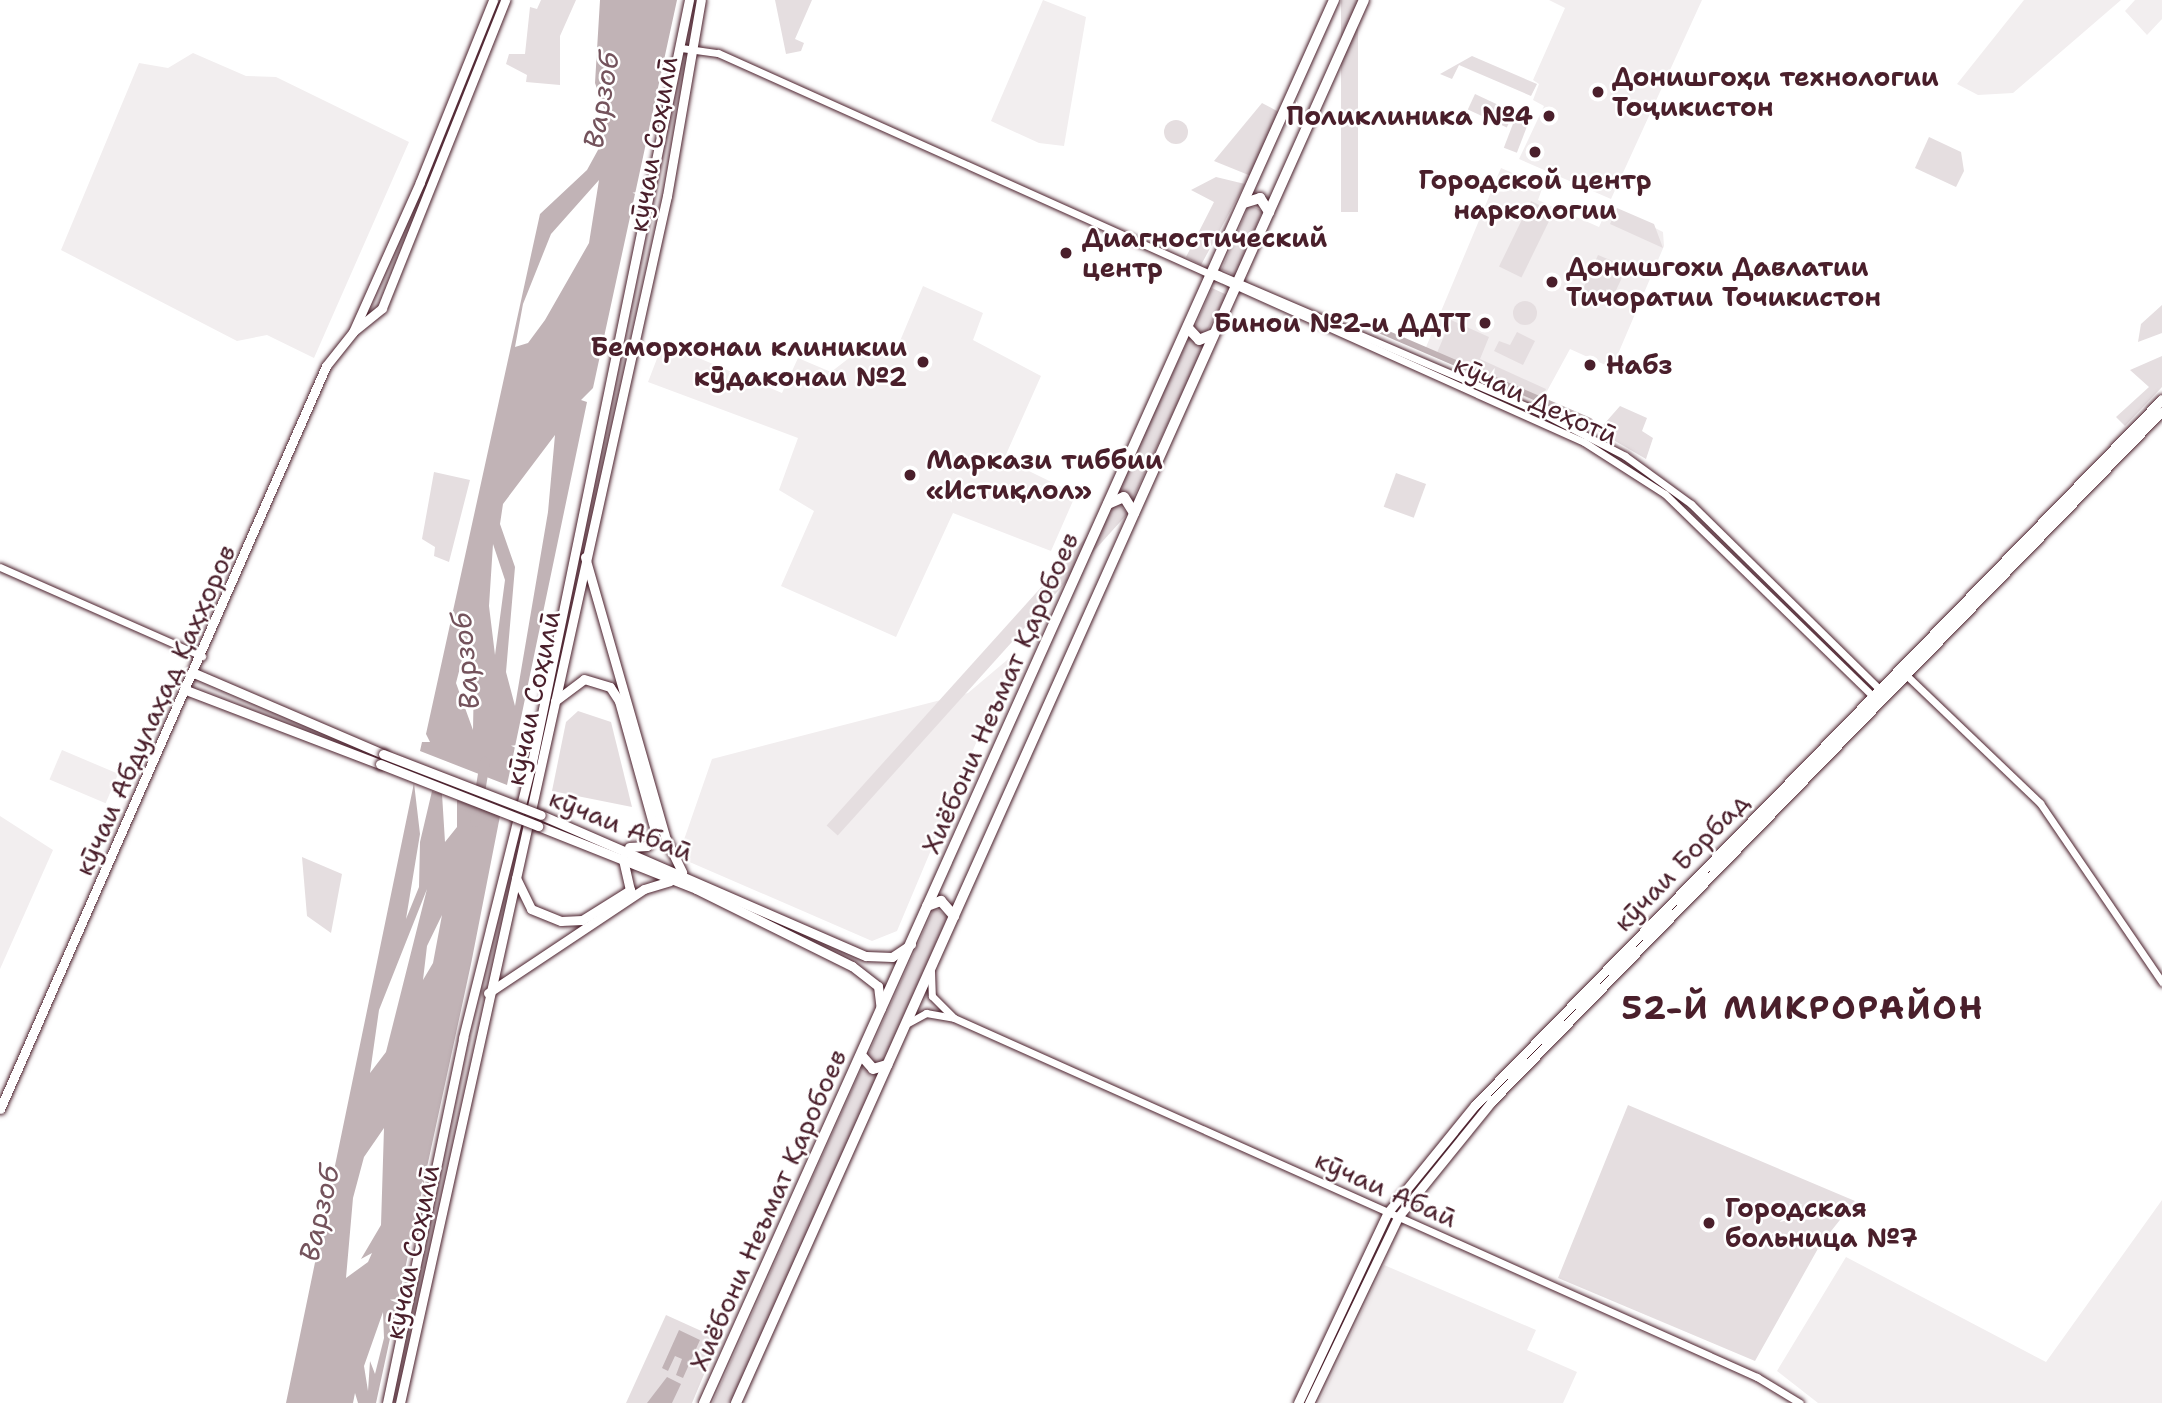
<!DOCTYPE html>
<html>
<head>
<meta charset="utf-8">
<style>
	body { margin:0 }
	#map { position:relative; width:2162px; height:1403px; overflow:hidden; background:#fff; font-family:"Shantell Sans",sans-serif }
	div>[style] { position:absolute }
	[style*='--x'] { left:calc(var(--x)*1px); top:calc(var(--y)*1px); width:calc(var(--w)*1px); rotate:calc(var(--a)*1deg) }
	.built>* { inset:0; background:#f2eeef; transform-origin:0 0 }
	.green>* { inset:0; background:#e5dee0; transform-origin:0 0 }
	.round { border-radius:50% }
	.water>* { inset:0; background:#c1b3b6 }
	.canal>* { height:6px; margin:-3px; padding:0 3px; transform-origin:3px; border-radius:3px; background:#c1b3b6 }
	.river>* { height:10px; margin:-5px; padding:0 5px; transform-origin:5px; border-radius:5px; background:#c1b3b6 }
	.roads { filter:drop-shadow(0 0 2px #4a1f2b) drop-shadow(0 0 2px #4a1f2b) }
	.tertiary>* { height:7px; margin:-3.5px; padding:0 3.5px; transform-origin:3.5px; border-radius:3.5px; background:#fff }
	.secondary>* { height:9px; margin:-4.5px; padding:0 4.5px; transform-origin:4.5px; border-radius:4.5px; background:#fff }
	.trunk>* { height:10px; margin:-5px; padding:0 5px; transform-origin:5px; border-radius:5px; background:#fff }
	.bridges { filter:drop-shadow(0 0 2px #4a1f2b) drop-shadow(0 0 2px #4a1f2b) }
	.secondary-bridge>* { height:9px; margin:-4.5px; padding:0 4.5px; transform-origin:4.5px; border-radius:4.5px; background:#fff }
	.dots>* { width:19px; height:19px; translate:-50% -50%; box-sizing:border-box; border:4px solid #fff; border-radius:50% }
	span { translate:-50% -50%; white-space:nowrap; text-align:center; line-height:1.15; -webkit-text-stroke:5px #fff; paint-order:stroke }
	.poi-label { font-size:26px; color:#4a1f2b; font-weight:700 }
	.left { translate:0 -50%; text-align:left }
	.right { translate:-100% -50%; text-align:right }
	.street-label { font-size:26px; color:#4a1f2b }
	.water-label { font-size:28px; color:#74535c; font-style:italic }
	.district-label { font-size:33px; color:#4a1f2b; font-weight:700; letter-spacing:2px }
</style>
</head>
<body>
<div id="map">
	<div class="built">
		<div style="clip-path:polygon(1043px 0,1086px 17px,1064px 146px,1039px 143px,991px 121px)"></div>
		<div style="clip-path:polygon(1549px 0,1702px 0,1611px 199px,1519px 159px,1544px 106px,1533px 100px,1539px 84px,1533px 80px,1565px 8px)"></div>
		<div style="clip-path:polygon(2024px 0,2121px 0,2013px 93px,1978px 95px,1957px 84px)"></div>
		<div style="clip-path:polygon(2135px 0,2162px 0,2162px 19px,2147px 35px,2125px 11px)"></div>
		<div style="clip-path:polygon(193px 53px,246px 76px,276px 77px,409px 142px,314px 358px,267px 335px,237px 341px,61px 250px,139px 63px,168px 68px)"></div>
		<div style="clip-path:polygon(1501px 168px,1543px 186px,1538px 200px,1599px 227px,1609px 205px,1663px 232px,1664px 246px,1612px 368px,1570px 349px,1540px 404px,1424px 352px)"></div>
		<div style="clip-path:polygon(923px 286px,983px 313px,973px 340px,1041px 376px,1004px 459px,1076px 494px,1051px 551px,953px 513px,896px 637px,781px 586px,814px 511px,779px 490px,798px 438px,648px 382px,663px 343px,782px 393px,798px 358px,831px 372px,853px 355px,895px 353px)"></div>
		<div style="clip-path:polygon(1013px 655px,897px 931px,872px 941px,678px 857px,712px 759px,968px 693px)"></div>
		<div style="left:62px;top:750px;width:61px;height:32px;rotate:23deg"></div>
		<div style="clip-path:polygon(0 816px,53px 850px,0 969px)"></div>
		<div style="clip-path:polygon(2162px 1200px,2162px 1403px,1818px 1403px,1777px 1371px,1846px 1257px,2046px 1362px)"></div>
		<div style="clip-path:polygon(1384px 1265px,1536px 1330px,1527px 1350px,1577px 1372px,1563px 1403px,1319px 1403px)"></div>
	</div>
	<div class="green">
		<div style="clip-path:polygon(541px 0,576px 0,560px 36px,560px 85px,526px 82px,527px 75px,506px 64px,509px 54px,525px 54px,530px 7px,537px 9px)"></div>
		<div style="clip-path:polygon(775px 0,812px 0,795px 39px,804px 43px,801px 51px,786px 54px)"></div>
		<div style="left:1341px;top:0;width:17px;height:212px"></div>
		<div style="clip-path:polygon(1472px 56px,1537px 84px,1531px 96px,1459px 65px,1452px 79px,1440px 74px)"></div>
		<div style="left:1475px;top:94px;width:43px;height:17px;rotate:25deg"></div>
		<div style="clip-path:polygon(1262px 103px,1279px 112px,1251px 176px,1214px 161px)"></div>
		<div style="left:1516px;top:116px;width:14px;height:34px;rotate:21deg"></div>
		<div class="round" style="left:1164px;top:120px;width:24px;height:24px"></div>
		<div style="clip-path:polygon(1929px 137px,1961px 152px,1964px 171px,1956px 187px,1915px 168px)"></div>
		<div style="clip-path:polygon(1216px 177px,1245px 184px,1201px 265px,1186px 257px,1214px 202px,1191px 190px)"></div>
		<div style="left:1531px;top:201px;width:25px;height:73px;rotate:26deg"></div>
		<div style="left:1249px;top:205px;width:15px;height:70px;rotate:23deg"></div>
		<div style="clip-path:polygon(1617px 208px,1654px 224px,1663px 248px,1610px 224px)"></div>
		<div style="clip-path:polygon(1598px 255px,1627px 267px,1610px 303px,1580px 296px)"></div>
		<div style="clip-path:polygon(1212px 288px,1227px 295px,1203px 338px,1193px 331px)"></div>
		<div class="round" style="left:1513px;top:301px;width:24px;height:24px"></div>
		<div style="clip-path:polygon(2162px 305px,2162px 333px,2138px 342px,2141px 324px)"></div>
		<div style="clip-path:polygon(1451px 320px,1489px 337px,1480px 359px,1546px 389px,1540px 403px,1436px 355px)"></div>
		<div style="clip-path:polygon(1517px 332px,1535px 341px,1523px 365px,1494px 351px,1499px 341px,1510px 345px)"></div>
		<div style="left:1189px;top:338px;width:17px;height:170px;rotate:25deg"></div>
		<div style="clip-path:polygon(2162px 356px,2162px 387px,2125px 426px,2116px 417px,2149px 387px,2130px 370px)"></div>
		<div style="clip-path:polygon(1620px 406px,1647px 418px,1642px 431px,1653px 438px,1646px 459px,1598px 431px)"></div>
		<div style="clip-path:polygon(434px 472px,470px 480px,449px 562px,434px 556px,435px 547px,422px 539px)"></div>
		<div style="left:1396px;top:473px;width:32px;height:36px;rotate:20deg"></div>
		<div style="left:1117px;top:503px;width:15px;height:434px;rotate:42deg"></div>
		<div style="clip-path:polygon(578px 711px,611px 722px,632px 807px,552px 791px,566px 722px)"></div>
		<div style="clip-path:polygon(302px 857px,342px 874px,331px 933px,307px 916px)"></div>
		<div style="clip-path:polygon(934px 908px,948px 916px,883px 1062px,873px 1062px,867px 1057px)"></div>
		<div style="left:862px;top:1067px;width:17px;height:368px;rotate:24deg"></div>
		<div style="clip-path:polygon(1628px 1105px,1855px 1201px,1820px 1245px,1755px 1361px,1558px 1278px)"></div>
		<div style="clip-path:polygon(666px 1315px,719px 1339px,692px 1403px,626px 1403px)"></div>
	</div>
	<div class="water">
		<div style="clip-path:polygon(evenodd,600px 0,677px 0,593px 388px,581px 400px,587px 402px,507px 785px,420px 751px,422px 742px,430px 742px,426px 734px,540px 214px,587px 170px,604px 139px,604px 109px,595px 83px,600px 0,599px 180px,589px 243px,545px 320px,528px 343px,515px 347px,523px 304px,551px 234px,599px 180px,600px 0,555px 435px,548px 512px,515px 706px,506px 672px,515px 567px,500px 524px,503px 504px,555px 435px,600px 0,493px 544px,505px 580px,495px 655px,489px 606px,493px 544px,600px 0,471px 625px,474px 674px,473px 730px,456px 683px,471px 625px)"></div>
		<div style="clip-path:polygon(evenodd,414px 783px,420px 834px,406px 919px,419px 887px,420px 842px,432px 791px,442px 794px,445px 842px,457px 827px,457px 800px,500px 816px,471px 964px,376px 1403px,358px 1403px,355px 1393px,353px 1403px,286px 1403px,414px 783px,427px 889px,386px 1052px,370px 1073px,379px 1010px,427px 889px,414px 783px,442px 915px,433px 963px,423px 980px,427px 946px,442px 915px,414px 783px,384px 1128px,381px 1225px,361px 1259px,372px 1253px,368px 1262px,346px 1278px,353px 1198px,364px 1157px,384px 1128px,414px 783px,383px 1312px,384px 1338px,375px 1374px,370px 1361px,368px 1391px,364px 1366px,383px 1312px)"></div>
		<div style="clip-path:polygon(679px 1330px,700px 1340px,683px 1378px,676px 1375px,682px 1359px,675px 1356px,668px 1371px,662px 1368px)"></div>
		<div style="clip-path:polygon(667px 1377px,681px 1384px,672px 1403px,647px 1403px)"></div>
	</div>
	<div class="canal">
		<div style="--x:1372;--y:327;--w:237;--a:23.3"></div>
	</div>
	<div class="river">
		<div style="--x:475;--y:822;--w:61;--a:-80.5"></div>
	</div>
	<div class="roads">
		<div class="tertiary">
			<div style="--x:681;--y:48;--w:37;--a:8"></div>
			<div style="--x:718;--y:53;--w:949;--a:24.19"></div>
			<div style="--x:1584;--y:442;--w:96;--a:32.7"></div>
			<div style="--x:1665;--y:494;--w:293;--a:44.2"></div>
			<div style="--x:1211;--y:271;--w:356;--a:23.2"></div>
			<div style="--x:1538;--y:411;--w:98;--a:27.3"></div>
			<div style="--x:1625;--y:456;--w:82;--a:36"></div>
			<div style="--x:1691;--y:504;--w:268;--a:44.5"></div>
			<div style="--x:0;--y:567;--w:221;--a:23.8"></div>
			<div style="--x:1905;--y:674;--w:187;--a:43.7"></div>
			<div style="--x:2040;--y:803;--w:217;--a:55.7"></div>
			<div style="--x:931;--y:971;--w:25;--a:88"></div>
			<div style="--x:932;--y:996;--w:30;--a:45"></div>
			<div style="--x:908;--y:1023;--w:21;--a:-29"></div>
			<div style="--x:926;--y:1013;--w:28;--a:10"></div>
			<div style="--x:954;--y:1018;--w:880;--a:24.09"></div>
			<div style="--x:1757;--y:1377;--w:50;--a:31.2"></div>
		</div>
		<div class="secondary">
			<div style="--x:354;--y:331;--w:36;--a:-39"></div>
			<div style="--x:382;--y:308;--w:332;--a:-68.2"></div>
			<div style="--x:585;--y:557;--w:293;--a:74"></div>
			<div style="--x:666;--y:839;--w:37;--a:64"></div>
			<div style="--x:194;--y:673;--w:206;--a:23.2"></div>
			<div style="--x:186;--y:690;--w:208;--a:20.9"></div>
			<div style="--x:555;--y:701;--w:36;--a:-37"></div>
			<div style="--x:584;--y:679;--w:27;--a:17"></div>
			<div style="--x:610;--y:687;--w:17;--a:57"></div>
			<div style="--x:619;--y:701;--w:135;--a:74.5"></div>
			<div style="--x:655;--y:831;--w:17;--a:118"></div>
			<div style="--x:647;--y:846;--w:18;--a:177"></div>
			<div style="--x:541;--y:815;--w:354;--a:23.5"></div>
			<div style="--x:866;--y:956;--w:26;--a:2"></div>
			<div style="--x:892;--y:957;--w:23;--a:-34"></div>
			<div style="--x:538;--y:826;--w:170;--a:21.7"></div>
			<div style="--x:696;--y:889;--w:174;--a:26.3"></div>
			<div style="--x:852;--y:966;--w:33;--a:38"></div>
			<div style="--x:878;--y:986;--w:23;--a:83"></div>
			<div style="--x:516;--y:878;--w:34;--a:64"></div>
			<div style="--x:531;--y:909;--w:32;--a:22"></div>
			<div style="--x:561;--y:921;--w:21;--a:-3"></div>
			<div style="--x:582;--y:920;--w:57;--a:-32"></div>
			<div style="--x:630;--y:890;--w:32;--a:-103"></div>
			<div style="--x:488;--y:993;--w:187;--a:-33.7"></div>
			<div style="--x:644;--y:889;--w:27;--a:-17"></div>
			<div style="--x:0;--y:1109;--w:811;--a:-66.31"></div>
			<div style="--x:326;--y:366;--w:43;--a:-51.5"></div>
			<div style="--x:353;--y:332;--w:164;--a:-65.9"></div>
			<div style="--x:420;--y:182;--w:196;--a:-68.1"></div>
			<div style="--x:387;--y:1403;--w:373;--a:-78.2"></div>
			<div style="--x:463;--y:1038;--w:284;--a:-76"></div>
			<div style="--x:532;--y:762;--w:778;--a:-78.36"></div>
			<div style="--x:400;--y:1403;--w:1236;--a:-77.53"></div>
			<div style="--x:667;--y:196;--w:199;--a:-80.2"></div>
			<div style="--x:1298;--y:1403;--w:211;--a:-64.8"></div>
			<div style="--x:1388;--y:1212;--w:138;--a:-50.9"></div>
			<div style="--x:1475;--y:1105;--w:985;--a:-45.78"></div>
			<div style="--x:1309;--y:1403;--w:206;--a:-64.4"></div>
			<div style="--x:1398;--y:1217;--w:148;--a:-51"></div>
			<div style="--x:1491;--y:1102;--w:963;--a:-45.84"></div>
		</div>
		<div class="trunk">
			<div style="--x:1244;--y:203;--w:17;--a:-17"></div>
			<div style="--x:1260;--y:198;--w:17;--a:57"></div>
			<div style="--x:1188;--y:328;--w:16;--a:47"></div>
			<div style="--x:1199;--y:340;--w:16;--a:-22"></div>
			<div style="--x:1108;--y:504;--w:17;--a:-24"></div>
			<div style="--x:1124;--y:497;--w:19;--a:58"></div>
			<div style="--x:927;--y:906;--w:15;--a:-20"></div>
			<div style="--x:941;--y:901;--w:20;--a:49"></div>
			<div style="--x:861;--y:1055;--w:18;--a:49"></div>
			<div style="--x:873;--y:1069;--w:15;--a:-16"></div>
			<div style="--x:704;--y:1403;--w:1538;--a:-65.82"></div>
			<div style="--x:736;--y:1403;--w:1537;--a:-65.89"></div>
		</div>
	</div>
	<div class="bridges">
		<div class="secondary-bridge">
			<div style="--x:383;--y:754;--w:169;--a:21.1"></div>
			<div style="--x:380;--y:764;--w:170;--a:21.4"></div>
		</div>
	</div>
	<div class="dots">
		<div style="left:1598px;top:92px;background:#4a1f2b"></div>
		<div style="left:1549px;top:116px;background:#4a1f2b"></div>
		<div style="left:1535px;top:152px;background:#4a1f2b"></div>
		<div style="left:1066px;top:253px;background:#4a1f2b"></div>
		<div style="left:1552px;top:282px;background:#4a1f2b"></div>
		<div style="left:1485px;top:323px;background:#4a1f2b"></div>
		<div style="left:923px;top:362px;background:#4a1f2b"></div>
		<div style="left:1590px;top:365px;background:#4a1f2b"></div>
		<div style="left:910px;top:475px;background:#4a1f2b"></div>
		<div style="left:1709px;top:1223px;background:#4a1f2b"></div>
	</div>
	<div class="poi-label">
		<span class="left" style="left:1612px;top:92px">Донишгоҳи технологии<br>Тоҷикистон</span>
		<span class="right" style="left:1533px;top:116px">Поликлиника №4</span>
		<span style="left:1535px;top:195px">Городской центр<br>наркологии</span>
		<span class="left" style="left:1082px;top:253px">Диагностический<br>центр</span>
		<span class="left" style="left:1566px;top:282px">Донишгохи Давлатии<br>Тичоратии Точикистон</span>
		<span class="right" style="left:1471px;top:323px">Бинои №2-и ДДТТ</span>
		<span class="right" style="left:907px;top:362px">Беморхонаи клиникии<br>кӯдаконаи №2</span>
		<span class="left" style="left:1606px;top:365px">Набз</span>
		<span class="left" style="left:926px;top:475px">Маркази тиббии<br>«Истиқлол»</span>
		<span class="left" style="left:1725px;top:1223px">Городская<br>больница №7</span>
	</div>
	<div class="street-label">
		<span style="left:653px;top:144px;rotate:-80deg">кӯчаи Соҳилӣ</span>
		<span style="left:1536px;top:400px;rotate:25deg">кӯчаи Деҳотӣ</span>
		<span style="left:1000px;top:693px;rotate:-66deg">Хиёбони Неъмат Қаробоев</span>
		<span style="left:533px;top:698px;rotate:-78deg">кӯчаи Соҳилӣ</span>
		<span style="left:155px;top:710px;rotate:-66deg">кӯчаи Абдулаҳад Қаҳҳоров</span>
		<span style="left:621px;top:825px;rotate:22deg">кӯчаи Абаӣ</span>
		<span style="left:1681px;top:862px;rotate:-46deg">кӯчаи Борбад</span>
		<span style="left:1386px;top:1189px;rotate:24deg">кӯчаи Абаӣ</span>
		<span style="left:768px;top:1210px;rotate:-66deg">Хиёбони Неъмат Қаробоев</span>
		<span style="left:412px;top:1252px;rotate:-78deg">кӯчаи Соҳилӣ</span>
	</div>
	<div class="water-label">
		<span style="left:601px;top:100px;rotate:-80deg">Варзоб</span>
		<span style="left:465px;top:661px;rotate:-95deg">Варзоб</span>
		<span style="left:319px;top:1213px;rotate:-77deg">Варзоб</span>
	</div>
	<div class="district-label">
		<span style="left:1803px;top:1008px">52-Й МИКРОРАЙОН</span>
	</div>
</div>
</body>
</html>
